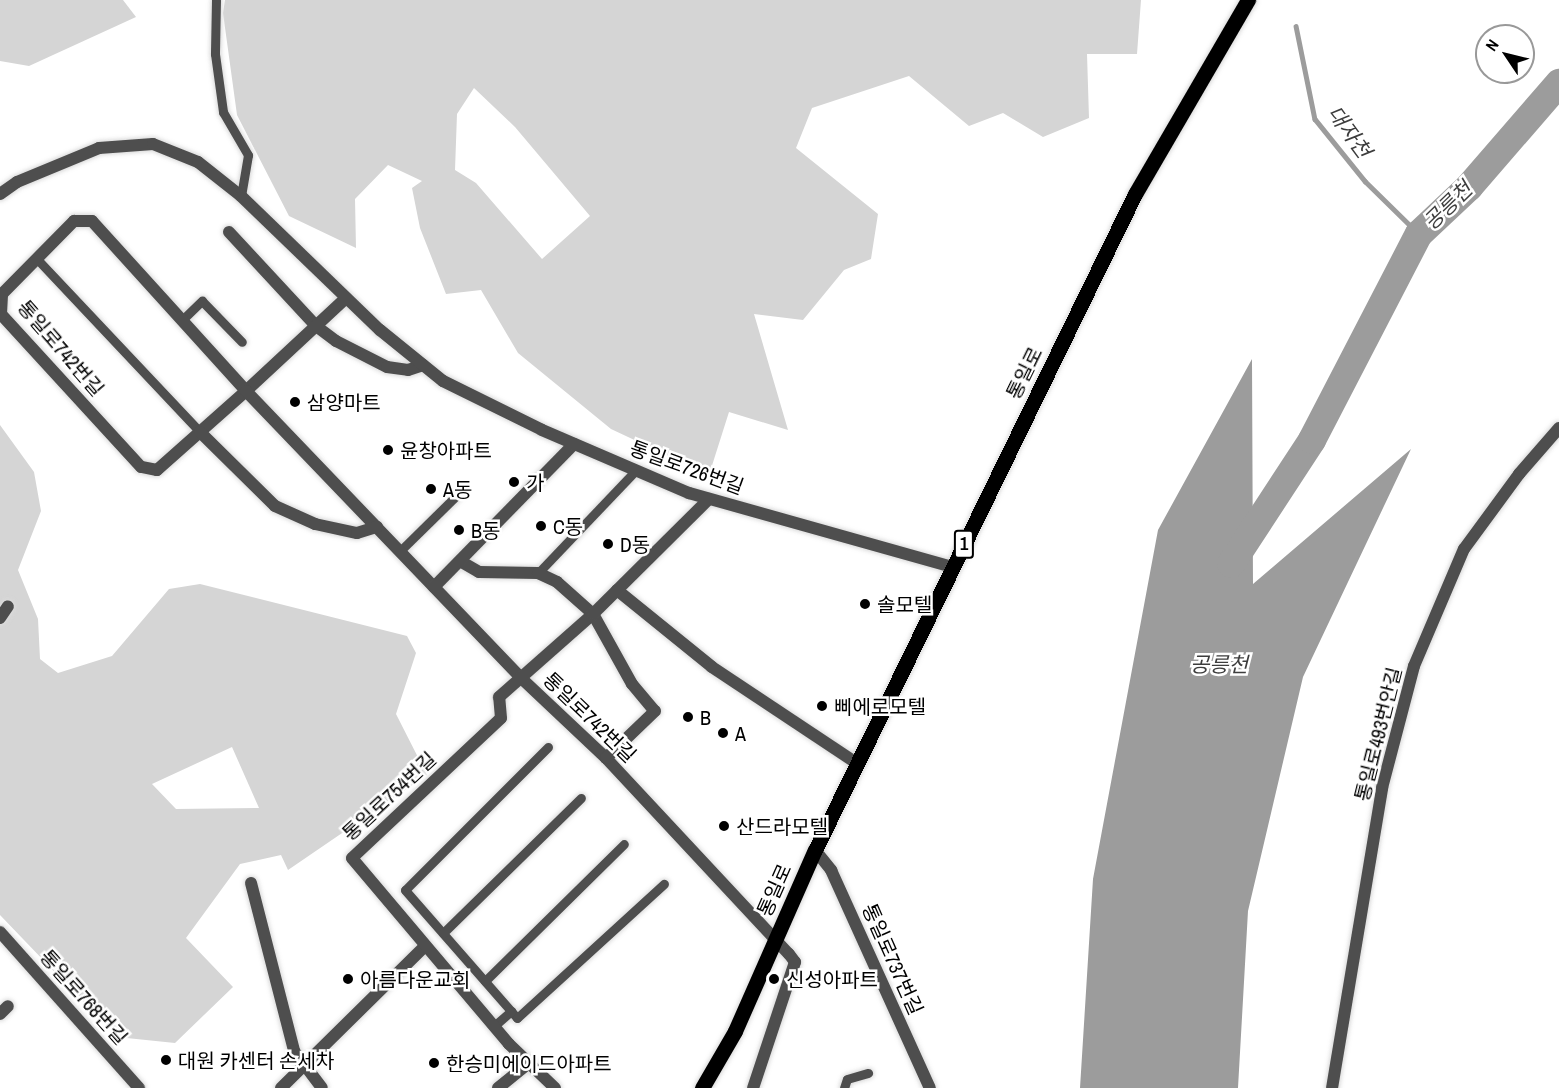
<!DOCTYPE html>
<html>
<head>
<meta charset="utf-8">
<style>
	body { margin:0 }
	#map { position:relative; width:1559px; height:1088px; overflow:hidden; background:#fff; font-family:"Archivo Narrow","Noto Sans KR",sans-serif }
	div>[style] { position:absolute }
	[style*='--x'] { left:calc(var(--x)*1px); top:calc(var(--y)*1px); width:calc(var(--w)*1px); rotate:calc(var(--a)*1deg) }
	.green>* { inset:0; background:#d5d5d5 }
	.water>* { inset:0; background:#9c9c9c }
	.stream>* { height:4.5px; margin:-2.25px; padding:0 2.25px; transform-origin:2.25px; border-radius:2.25px; background:#9c9c9c }
	.river>* { height:28px; margin:-14px; padding:0 14px; transform-origin:14px; border-radius:14px; background:#9c9c9c }
	.roads { filter:drop-shadow(0 0 2px #dbdbdb) drop-shadow(0 0 2px #dbdbdb) }
	.service>* { height:9px; margin:-4.5px; padding:0 4.5px; transform-origin:4.5px; border-radius:4.5px; background:#4e4e4e }
	.minor>* { height:12px; margin:-6px; padding:0 6px; transform-origin:6px; border-radius:6px; background:#4e4e4e }
	.tertiary>* { height:12px; margin:-6px; padding:0 6px; transform-origin:6px; border-radius:6px; background:#4e4e4e }
	.primary>* { height:15px; margin:-7.5px; padding:0 7.5px; transform-origin:7.5px; border-radius:7.5px; background:#000 }
	.dots>* { width:16px; height:16px; translate:-50% -50%; box-sizing:border-box; border:3px solid #fff; border-radius:50% }
	span { translate:-50% -50%; white-space:nowrap; text-align:center; line-height:1.15; -webkit-text-stroke:5px #fff; paint-order:stroke }
	.shield-label span { padding:2px 4px; background:#fff; border:2px solid; border-radius:4px; -webkit-text-stroke-width:0 }
	.shield-label { font-size:18px; color:#000; font-weight:700 }
	.street-label { font-size:20px; color:#000 }
	.poi-label { font-size:20px; color:#000 }
	.left { translate:0 -50%; text-align:left }
	.water-label { font-size:21px; color:#3d3d3d; font-style:italic }
	.north { position:absolute; left:1475px; top:24px; width:60px; height:60px; box-sizing:border-box; background:#fff; border:2px solid #999; border-radius:50%; rotate:305deg; font-size:16px; font-weight:700; line-height:24px; text-align:center; color:#000 }
	.north::after { content:''; display:block; margin:auto; width:21px; height:27px; background:#000; clip-path:polygon(50% 0,100% 100%,50% 72%,0 100%) }
</style>
</head>
<body>
<div id="map">
	<div class="green">
		<div style="clip-path:polygon(0 0,123px 0,136px 17px,29px 66px,0 61px)"></div>
		<div style="clip-path:polygon(evenodd,225px 0,1141px 0,1137px 54px,1087px 54px,1089px 118px,1043px 137px,1003px 113px,969px 126px,909px 76px,812px 108px,796px 148px,878px 214px,871px 259px,844px 270px,803px 320px,754px 314px,788px 430px,729px 412px,709px 475px,611px 429px,518px 353px,481px 290px,446px 294px,420px 228px,412px 188px,422px 181px,388px 165px,355px 199px,356px 248px,289px 216px,237px 115px,223px 13px,225px 0,474px 88px,515px 127px,590px 216px,542px 259px,476px 183px,455px 170px,457px 114px,474px 88px)"></div>
		<div style="clip-path:polygon(evenodd,0 425px,34px 472px,41px 511px,18px 570px,38px 619px,40px 659px,58px 673px,112px 656px,169px 589px,200px 584px,407px 636px,416px 653px,396px 714px,427px 775px,288px 870px,281px 855px,240px 864px,186px 938px,233px 987px,175px 1043px,117px 1037px,0 915px,0 425px,232px 747px,259px 808px,176px 809px,152px 784px,232px 747px)"></div>
	</div>
	<div class="water">
		<div style="clip-path:polygon(1252px 359px,1253px 584px,1411px 449px,1303px 677px,1248px 911px,1238px 1088px,1080px 1088px,1093px 879px,1158px 530px)"></div>
	</div>
	<div class="stream">
		<div style="--x:1296;--y:26;--w:95;--a:78.5"></div>
		<div style="--x:1315;--y:119;--w:80;--a:51.1"></div>
		<div style="--x:1365;--y:181;--w:76;--a:44.5"></div>
	</div>
	<div class="river">
		<div style="--x:1231;--y:564;--w:148;--a:-56.8"></div>
		<div style="--x:1312;--y:440;--w:232;--a:-62.6"></div>
		<div style="--x:1419;--y:234;--w:69;--a:-43.2"></div>
		<div style="--x:1469;--y:187;--w:138;--a:-49.1"></div>
	</div>
	<div class="roads">
		<div class="service">
			<div style="--x:216;--y:0;--w:54;--a:91.1"></div>
			<div style="--x:215;--y:54;--w:59;--a:82.1"></div>
			<div style="--x:223;--y:112;--w:50;--a:59.8"></div>
			<div style="--x:248;--y:155;--w:42;--a:99.7"></div>
			<div style="--x:37;--y:259;--w:238;--a:46.7"></div>
			<div style="--x:182;--y:320;--w:28;--a:-44"></div>
			<div style="--x:202;--y:301;--w:57;--a:45.7"></div>
			<div style="--x:400;--y:551;--w:86;--a:-44.5"></div>
			<div style="--x:538;--y:573;--w:142;--a:-46.4"></div>
			<div style="--x:548;--y:747;--w:202;--a:135"></div>
			<div style="--x:405;--y:890;--w:170;--a:48.8"></div>
			<div style="--x:517;--y:1018;--w:199;--a:-42.4"></div>
			<div style="--x:443;--y:933;--w:193;--a:-44.4"></div>
			<div style="--x:485;--y:981;--w:195;--a:-44.6"></div>
			<div style="--x:494;--y:1026;--w:23;--a:-41"></div>
			<div style="--x:844;--y:1088;--w:9;--a:-72"></div>
			<div style="--x:847;--y:1079;--w:22;--a:-16"></div>
		</div>
		<div class="minor">
			<div style="--x:229;--y:232;--w:128;--a:47.2"></div>
			<div style="--x:316;--y:326;--w:25;--a:37"></div>
			<div style="--x:336;--y:341;--w:57;--a:27"></div>
			<div style="--x:387;--y:367;--w:21;--a:8"></div>
			<div style="--x:408;--y:370;--w:16;--a:-18"></div>
			<div style="--x:346;--y:298;--w:137;--a:137.1"></div>
			<div style="--x:246;--y:391;--w:119;--a:138.4"></div>
			<div style="--x:157;--y:470;--w:16;--a:-169"></div>
			<div style="--x:141;--y:467;--w:207;--a:-132.5"></div>
			<div style="--x:1;--y:314;--w:20;--a:-87"></div>
			<div style="--x:2;--y:294;--w:103;--a:-45.4"></div>
			<div style="--x:74;--y:221;--w:18;--a:0"></div>
			<div style="--x:92;--y:221;--w:229;--a:47.8"></div>
			<div style="--x:246;--y:391;--w:396;--a:46.2"></div>
			<div style="--x:520;--y:677;--w:118;--a:43.3"></div>
			<div style="--x:606;--y:758;--w:268;--a:47"></div>
			<div style="--x:789;--y:954;--w:10;--a:53"></div>
			<div style="--x:795;--y:962;--w:133;--a:108.4"></div>
			<div style="--x:200;--y:432;--w:105;--a:44.6"></div>
			<div style="--x:275;--y:506;--w:44;--a:24.2"></div>
			<div style="--x:315;--y:524;--w:43;--a:12.1"></div>
			<div style="--x:357;--y:533;--w:21;--a:-17"></div>
			<div style="--x:460;--y:561;--w:22;--a:30"></div>
			<div style="--x:479;--y:572;--w:59;--a:1"></div>
			<div style="--x:538;--y:573;--w:21;--a:25"></div>
			<div style="--x:557;--y:582;--w:48;--a:41.6"></div>
			<div style="--x:593;--y:614;--w:80;--a:60.9"></div>
			<div style="--x:632;--y:684;--w:35;--a:50"></div>
			<div style="--x:655;--y:711;--w:68;--a:136.2"></div>
			<div style="--x:434;--y:587;--w:200;--a:-45.6"></div>
			<div style="--x:617;--y:590;--w:122;--a:39"></div>
			<div style="--x:712;--y:667;--w:175;--a:33.6"></div>
			<div style="--x:0;--y:618;--w:14;--a:-56"></div>
			<div style="--x:815;--y:850;--w:26;--a:51"></div>
			<div style="--x:831;--y:870;--w:239;--a:65.6"></div>
			<div style="--x:251;--y:883;--w:173;--a:75.6"></div>
			<div style="--x:294;--y:1051;--w:46;--a:52.9"></div>
			<div style="--x:0;--y:1014;--w:11;--a:-45"></div>
			<div style="--x:281;--y:1088;--w:202;--a:-44.6"></div>
			<div style="--x:498;--y:1088;--w:40;--a:-39"></div>
			<div style="--x:555;--y:1088;--w:64;--a:-136.3"></div>
			<div style="--x:509;--y:1044;--w:243;--a:-130.2"></div>
			<div style="--x:352;--y:858;--w:204;--a:-43.2"></div>
			<div style="--x:501;--y:718;--w:21;--a:-95"></div>
			<div style="--x:499;--y:697;--w:125;--a:-41.4"></div>
			<div style="--x:593;--y:614;--w:163;--a:-44.8"></div>
			<div style="--x:1332;--y:1088;--w:304;--a:-80.5"></div>
			<div style="--x:1382;--y:788;--w:126;--a:-75.3"></div>
			<div style="--x:1414;--y:666;--w:127;--a:-66.9"></div>
			<div style="--x:1464;--y:549;--w:93;--a:-53.7"></div>
			<div style="--x:1519;--y:474;--w:61;--a:-49"></div>
		</div>
		<div class="tertiary">
			<div style="--x:0;--y:194;--w:21;--a:-35"></div>
			<div style="--x:17;--y:182;--w:89;--a:-22.5"></div>
			<div style="--x:99;--y:148;--w:54;--a:-4.2"></div>
			<div style="--x:153;--y:144;--w:48;--a:21.8"></div>
			<div style="--x:198;--y:162;--w:55;--a:38.3"></div>
			<div style="--x:241;--y:196;--w:193;--a:44"></div>
			<div style="--x:380;--y:330;--w:81;--a:39"></div>
			<div style="--x:443;--y:381;--w:110;--a:26.3"></div>
			<div style="--x:542;--y:430;--w:160;--a:23.2"></div>
			<div style="--x:689;--y:493;--w:274;--a:15.7"></div>
			<div style="--x:0;--y:932;--w:209;--a:48.3"></div>
		</div>
		<div class="primary">
			<div style="--x:702;--y:1088;--w:66;--a:-59.9"></div>
			<div style="--x:735;--y:1031;--w:198;--a:-66.2"></div>
			<div style="--x:815;--y:850;--w:730;--a:-64"></div>
			<div style="--x:1135;--y:194;--w:225;--a:-59.8"></div>
		</div>
	</div>
	<div class="dots">
		<div style="left:295px;top:402px;background:#000"></div>
		<div style="left:388px;top:450px;background:#000"></div>
		<div style="left:514px;top:482px;background:#000"></div>
		<div style="left:431px;top:489px;background:#000"></div>
		<div style="left:541px;top:526px;background:#000"></div>
		<div style="left:459px;top:530px;background:#000"></div>
		<div style="left:608px;top:544px;background:#000"></div>
		<div style="left:865px;top:604px;background:#000"></div>
		<div style="left:822px;top:706px;background:#000"></div>
		<div style="left:688px;top:717px;background:#000"></div>
		<div style="left:723px;top:733px;background:#000"></div>
		<div style="left:724px;top:826px;background:#000"></div>
		<div style="left:348px;top:979px;background:#000"></div>
		<div style="left:774px;top:979px;background:#000"></div>
		<div style="left:166px;top:1060px;background:#000"></div>
		<div style="left:434px;top:1063px;background:#000"></div>
	</div>
	<div class="shield-label">
		<span style="left:964px;top:544px">1</span>
	</div>
	<div class="street-label">
		<span style="left:61px;top:348px;rotate:49deg">통일로742번길</span>
		<span style="left:1024px;top:373px;rotate:-64deg">통일로</span>
		<span style="left:687px;top:467px;rotate:20deg">통일로726번길</span>
		<span style="left:590px;top:717px;rotate:44deg">통일로742번길</span>
		<span style="left:1378px;top:734px;rotate:-76deg">통일로493번안길</span>
		<span style="left:389px;top:796px;rotate:-43deg">통일로754번길</span>
		<span style="left:774px;top:890px;rotate:-66deg">통일로</span>
		<span style="left:893px;top:959px;rotate:66deg">통일로737번길</span>
		<span style="left:84px;top:997px;rotate:48deg">통일로768번길</span>
	</div>
	<div class="poi-label">
		<span class="left" style="left:307px;top:402px">삼양마트</span>
		<span class="left" style="left:400px;top:450px">윤창아파트</span>
		<span class="left" style="left:526px;top:482px">가</span>
		<span class="left" style="left:443px;top:489px">A동</span>
		<span class="left" style="left:553px;top:526px">C동</span>
		<span class="left" style="left:471px;top:530px">B동</span>
		<span class="left" style="left:620px;top:544px">D동</span>
		<span class="left" style="left:877px;top:604px">솔모텔</span>
		<span class="left" style="left:834px;top:706px">삐에로모텔</span>
		<span class="left" style="left:700px;top:717px">B</span>
		<span class="left" style="left:735px;top:733px">A</span>
		<span class="left" style="left:736px;top:826px">산드라모텔</span>
		<span class="left" style="left:360px;top:979px">아름다운교회</span>
		<span class="left" style="left:786px;top:979px">신성아파트</span>
		<span class="left" style="left:178px;top:1060px">대원 카센터 손세차</span>
		<span class="left" style="left:446px;top:1063px">한승미에이드아파트</span>
	</div>
	<div class="water-label">
		<span style="left:1349px;top:132px;rotate:54deg">대자천</span>
		<span style="left:1448px;top:206px;rotate:-44deg">공릉천</span>
		<span style="left:1219px;top:665px">공릉천</span>
	</div>
	<div class="north">N</div>
</div>
</body>
</html>
